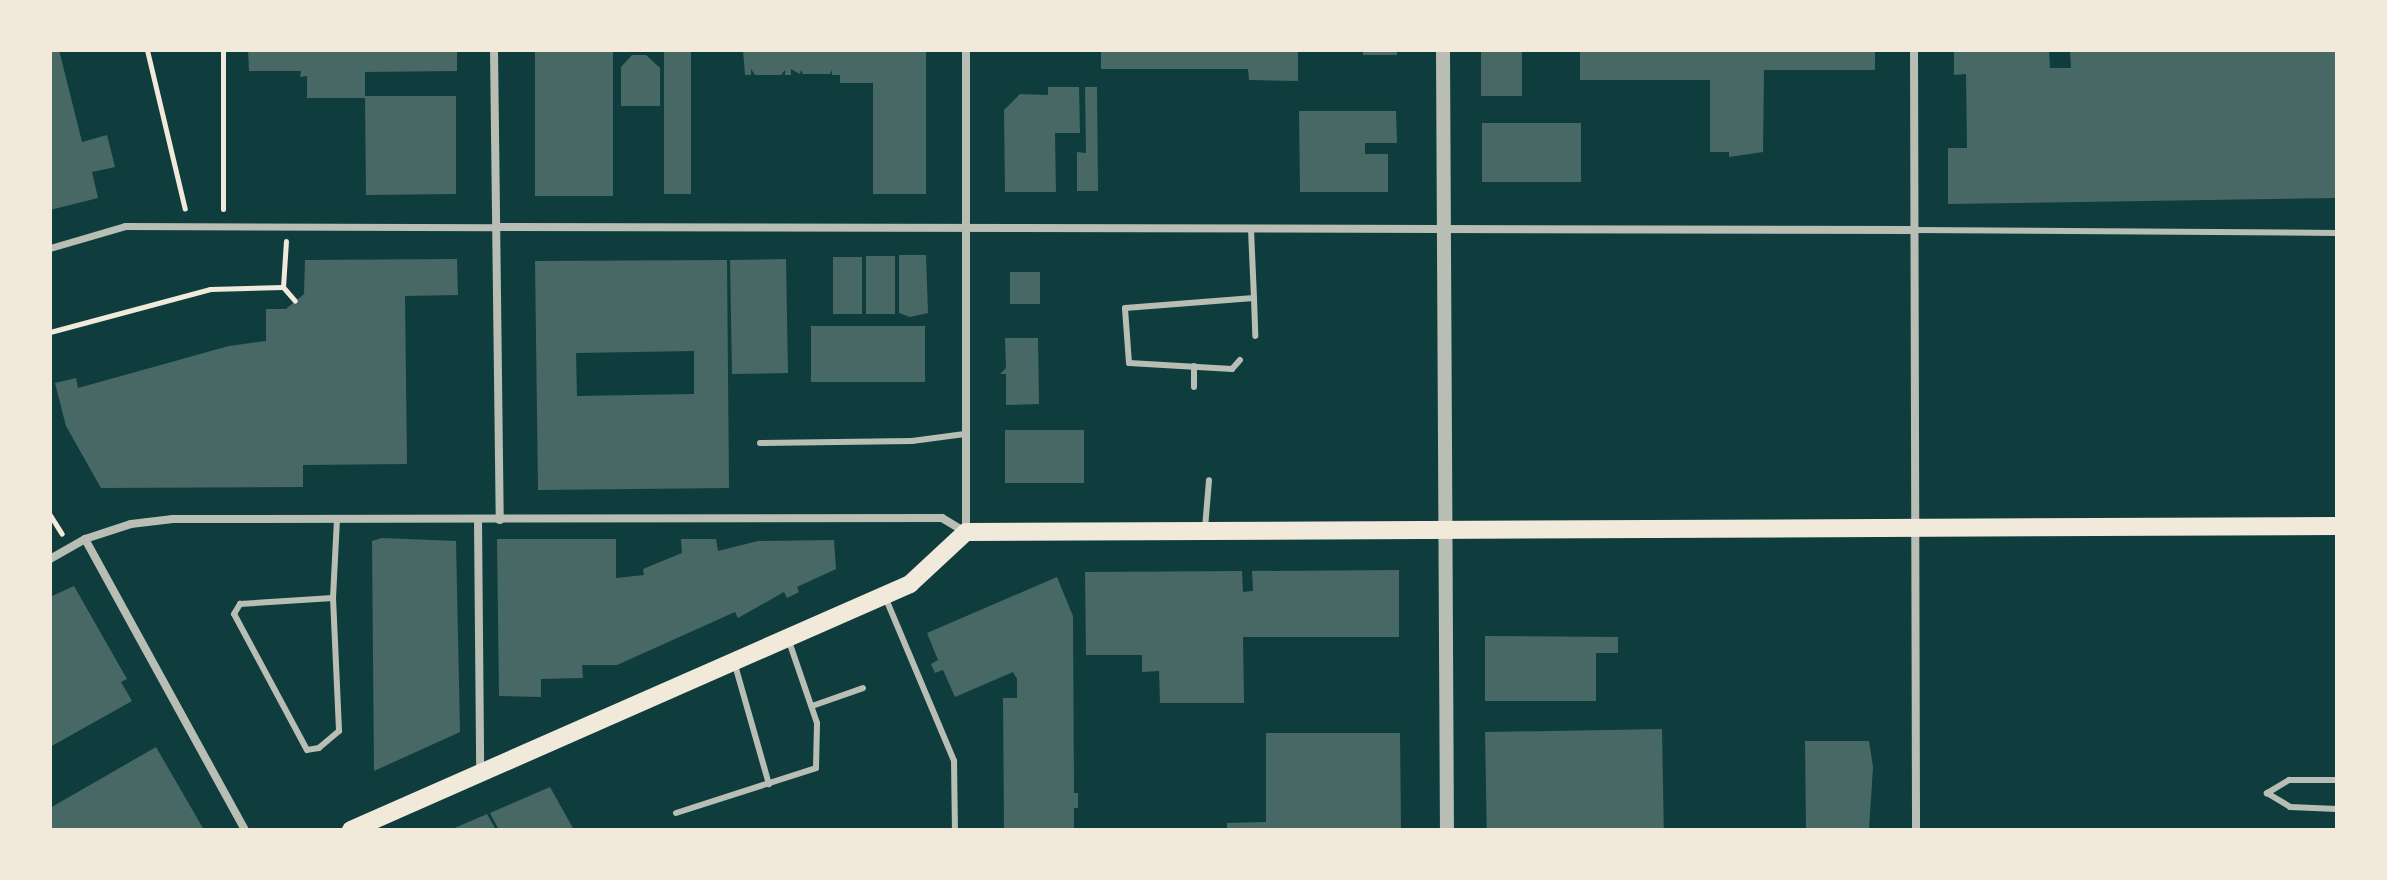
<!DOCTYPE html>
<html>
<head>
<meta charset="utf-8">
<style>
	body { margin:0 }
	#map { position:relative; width:2387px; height:880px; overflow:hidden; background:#0f3d3e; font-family:Cabin,sans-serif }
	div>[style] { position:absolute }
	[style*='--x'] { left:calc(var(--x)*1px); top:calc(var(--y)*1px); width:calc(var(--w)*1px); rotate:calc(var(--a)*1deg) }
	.building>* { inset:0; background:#486865; transform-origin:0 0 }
	.path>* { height:5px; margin:-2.5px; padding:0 2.5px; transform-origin:2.5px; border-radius:2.5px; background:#f1e9da }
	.service>* { height:6px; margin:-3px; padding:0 3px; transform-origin:3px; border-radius:3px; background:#b8beb3 }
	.pedestrian>* { height:7px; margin:-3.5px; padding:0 3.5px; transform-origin:3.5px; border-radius:3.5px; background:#b8beb3 }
	.minor>* { height:8px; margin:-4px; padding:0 4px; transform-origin:4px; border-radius:4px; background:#b8beb3 }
	.tertiary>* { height:14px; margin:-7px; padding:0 7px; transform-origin:7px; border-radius:7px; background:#b8beb3 }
	.primary>* { height:18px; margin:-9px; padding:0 9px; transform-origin:9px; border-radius:9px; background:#f1e9da }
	span { translate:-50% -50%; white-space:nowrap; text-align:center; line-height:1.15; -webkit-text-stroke:8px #f1e9da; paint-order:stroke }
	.frame { position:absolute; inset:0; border:52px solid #f1e9da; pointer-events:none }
</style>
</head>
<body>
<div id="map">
	<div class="building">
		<div style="clip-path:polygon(50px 50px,59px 50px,82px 142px,107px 135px,115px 167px,92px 172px,98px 198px,50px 210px)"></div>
		<div style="clip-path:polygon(248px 50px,457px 50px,457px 71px,365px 72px,365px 96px,456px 96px,456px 194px,366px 195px,365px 98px,307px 98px,307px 76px,300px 77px,301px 71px,249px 71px)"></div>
		<div style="left:535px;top:50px;width:78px;height:146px"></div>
		<div style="left:664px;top:50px;width:27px;height:144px"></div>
		<div style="clip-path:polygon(743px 50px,926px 50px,926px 194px,873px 194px,873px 83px,840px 83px,840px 75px,832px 75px,832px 70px,830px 74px,803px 74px,801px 70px,800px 74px,791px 69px,791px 75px,785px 75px,785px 70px,781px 75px,755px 75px,751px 69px,751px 75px,745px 75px)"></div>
		<div style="clip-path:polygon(1101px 50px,1298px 50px,1298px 81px,1249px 80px,1248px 69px,1101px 69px)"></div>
		<div style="left:1363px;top:50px;width:34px;height:5px"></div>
		<div style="left:1481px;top:50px;width:41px;height:46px"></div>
		<div style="clip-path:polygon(1580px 50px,1875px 50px,1875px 70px,1764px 70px,1763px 152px,1729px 157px,1729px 152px,1710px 152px,1710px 80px,1580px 80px)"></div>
		<div style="clip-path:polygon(1954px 50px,2049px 50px,2050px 68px,2071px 68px,2070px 50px,2337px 50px,2337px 198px,1948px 204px,1948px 148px,1967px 148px,1966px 74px,1954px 75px)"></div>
		<div style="clip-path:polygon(632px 55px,646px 55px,660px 68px,660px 106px,621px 106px,621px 67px)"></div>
		<div style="clip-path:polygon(1048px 87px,1079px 87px,1080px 133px,1055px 133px,1056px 192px,1005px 192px,1004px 110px,1020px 94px,1048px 95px)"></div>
		<div style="clip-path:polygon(1085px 87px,1097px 87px,1098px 191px,1077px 191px,1077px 152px,1086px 153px)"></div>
		<div style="clip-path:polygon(1299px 111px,1396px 111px,1397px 143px,1365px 143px,1365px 154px,1388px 154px,1388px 192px,1300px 192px)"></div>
		<div style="left:1581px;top:123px;width:59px;height:99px;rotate:90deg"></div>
		<div style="clip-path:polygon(899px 255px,926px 255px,928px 313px,910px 317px,899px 313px)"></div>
		<div style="left:866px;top:256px;width:29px;height:58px"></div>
		<div style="left:833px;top:257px;width:29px;height:57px"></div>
		<div style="clip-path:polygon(457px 259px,458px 295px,405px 296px,407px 464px,303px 465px,303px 487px,101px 488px,66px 426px,55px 383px,76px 378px,78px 388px,229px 346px,266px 341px,266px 309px,286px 309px,304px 294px,305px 260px)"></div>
		<div style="left:786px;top:259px;width:114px;height:56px;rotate:89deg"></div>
		<div style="clip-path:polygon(evenodd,727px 260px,729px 488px,538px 490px,535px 261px,727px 260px,694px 351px,694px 394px,577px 396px,576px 353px,694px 351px)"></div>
		<div style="left:1010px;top:272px;width:30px;height:32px"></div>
		<div style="left:925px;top:326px;width:56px;height:114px;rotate:90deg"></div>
		<div style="clip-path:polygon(1005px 338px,1038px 338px,1039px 404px,1006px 405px,1006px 374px,1000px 374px,1006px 368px)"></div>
		<div style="left:1005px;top:430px;width:79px;height:53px"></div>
		<div style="clip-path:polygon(382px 538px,456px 541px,460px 732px,374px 771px,372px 541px)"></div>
		<div style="clip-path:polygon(497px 539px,616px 539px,616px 578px,644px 575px,643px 569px,682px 553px,681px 539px,716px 539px,718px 551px,758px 541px,834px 540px,836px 569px,797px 587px,799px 592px,787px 598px,784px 592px,738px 618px,735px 612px,617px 665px,582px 665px,583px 678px,541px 679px,541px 697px,499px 696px)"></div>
		<div style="clip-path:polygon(1399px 570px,1399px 637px,1243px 637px,1244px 703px,1160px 703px,1159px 671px,1142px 672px,1142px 655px,1086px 655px,1085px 572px,1242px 571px,1243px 592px,1253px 591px,1252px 571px)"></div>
		<div style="clip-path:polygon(1057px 577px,1073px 616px,1074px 793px,1078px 793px,1078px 808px,1074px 808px,1074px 830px,1004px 830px,1003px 698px,1017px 698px,1017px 679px,1013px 672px,955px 697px,943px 670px,935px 673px,931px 664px,938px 660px,927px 633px)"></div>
		<div style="clip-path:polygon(74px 586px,127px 679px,121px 682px,132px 701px,50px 747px,50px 597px)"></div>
		<div style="clip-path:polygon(1485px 636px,1618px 637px,1618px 653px,1596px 653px,1596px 701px,1485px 701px)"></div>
		<div style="left:1662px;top:729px;width:101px;height:177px;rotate:89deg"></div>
		<div style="clip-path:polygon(1266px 733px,1400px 733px,1401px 830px,1227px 830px,1227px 823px,1266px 822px)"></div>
		<div style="clip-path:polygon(1805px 741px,1869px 741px,1873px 767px,1869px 830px,1806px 830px)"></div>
		<div style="clip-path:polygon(156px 747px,204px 830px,50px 830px,50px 808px)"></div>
		<div style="clip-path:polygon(550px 787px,574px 830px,499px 830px,490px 813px)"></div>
		<div style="clip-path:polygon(487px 814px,496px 830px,450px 830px)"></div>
	</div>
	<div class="path">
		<div style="--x:147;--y:50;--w:163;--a:76.6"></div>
		<div style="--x:223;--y:209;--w:159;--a:-90"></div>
		<div style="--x:283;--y:287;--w:18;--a:49"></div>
		<div style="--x:50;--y:332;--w:166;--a:-15"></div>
		<div style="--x:210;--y:289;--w:73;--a:-1.6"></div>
		<div style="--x:283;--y:287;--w:46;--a:-86.3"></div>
		<div style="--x:50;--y:515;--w:22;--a:58"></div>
	</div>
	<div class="service">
		<div style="--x:1913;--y:230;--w:424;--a:0.4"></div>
		<div style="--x:1254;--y:298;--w:38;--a:88"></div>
		<div style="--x:1240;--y:360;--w:12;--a:132"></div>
		<div style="--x:1232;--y:369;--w:103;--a:-176.7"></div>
		<div style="--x:1129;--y:363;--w:55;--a:-94.2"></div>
		<div style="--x:1125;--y:308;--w:129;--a:-4.4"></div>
		<div style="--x:1254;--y:298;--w:69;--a:-92.5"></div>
		<div style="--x:1194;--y:366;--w:21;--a:90"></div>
		<div style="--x:760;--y:443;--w:152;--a:-0.8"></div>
		<div style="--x:912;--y:441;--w:53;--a:-7.5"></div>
		<div style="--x:1205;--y:528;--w:48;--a:-85.2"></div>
		<div style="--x:333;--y:598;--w:133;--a:87.4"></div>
		<div style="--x:339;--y:731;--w:26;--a:140"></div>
		<div style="--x:319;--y:748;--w:12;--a:171"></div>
		<div style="--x:307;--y:750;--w:154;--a:-118.2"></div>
		<div style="--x:234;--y:614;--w:12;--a:-59"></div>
		<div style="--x:240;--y:604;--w:93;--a:-3.7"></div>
		<div style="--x:333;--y:598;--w:79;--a:-87.1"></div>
		<div style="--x:886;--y:599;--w:176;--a:67.2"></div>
		<div style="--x:954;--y:761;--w:69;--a:89.2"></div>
		<div style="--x:735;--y:665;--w:124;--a:74.1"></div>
		<div style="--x:812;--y:706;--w:54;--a:-19.4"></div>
		<div style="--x:2337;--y:780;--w:48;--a:180"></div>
		<div style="--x:2289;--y:780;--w:26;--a:149"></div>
		<div style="--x:2267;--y:793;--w:27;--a:31"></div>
		<div style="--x:2290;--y:807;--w:47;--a:2.4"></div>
		<div style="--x:676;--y:813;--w:147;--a:-17.8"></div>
		<div style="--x:816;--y:768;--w:45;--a:-88.7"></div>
		<div style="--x:817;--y:723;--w:87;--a:-108.9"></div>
	</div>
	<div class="pedestrian">
		<div style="--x:50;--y:248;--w:78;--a:-16.3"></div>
		<div style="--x:125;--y:226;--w:373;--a:0.2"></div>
	</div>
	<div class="minor">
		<div style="--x:494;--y:50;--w:470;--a:89.3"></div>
		<div style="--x:1914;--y:50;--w:780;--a:89.85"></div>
		<div style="--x:498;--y:227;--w:1415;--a:0.12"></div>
		<div style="--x:478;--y:519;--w:252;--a:89.5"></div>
		<div style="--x:966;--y:531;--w:481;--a:-90"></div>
		<div style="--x:85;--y:539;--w:332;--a:61.2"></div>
		<div style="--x:50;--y:559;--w:40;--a:-29.7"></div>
		<div style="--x:85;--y:539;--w:48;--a:-18.1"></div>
		<div style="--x:131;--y:524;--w:42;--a:-6.8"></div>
		<div style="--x:173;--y:519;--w:769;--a:-0.07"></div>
		<div style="--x:942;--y:518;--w:27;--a:31"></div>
	</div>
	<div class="tertiary">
		<div style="--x:1443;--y:50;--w:780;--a:89.71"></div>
	</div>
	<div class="primary">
		<div style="--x:351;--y:830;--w:611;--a:-23.75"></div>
		<div style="--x:910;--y:584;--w:76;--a:-42.9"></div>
		<div style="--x:966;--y:532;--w:1371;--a:-0.25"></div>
	</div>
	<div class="frame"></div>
</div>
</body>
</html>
